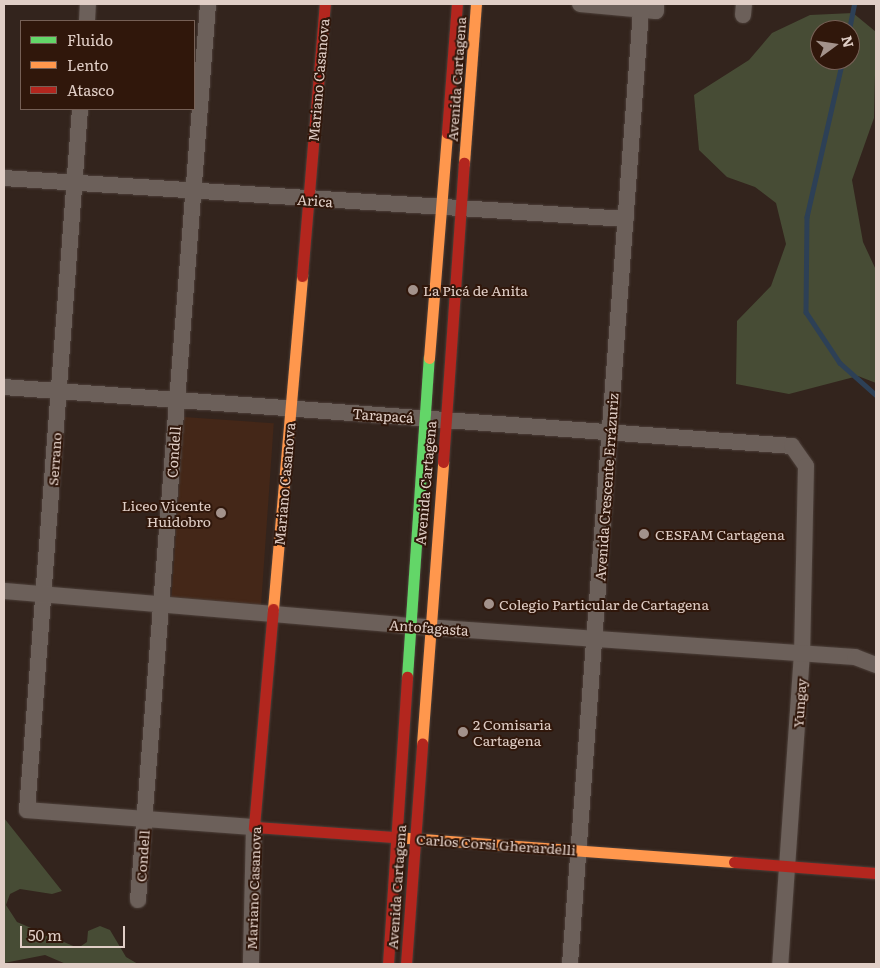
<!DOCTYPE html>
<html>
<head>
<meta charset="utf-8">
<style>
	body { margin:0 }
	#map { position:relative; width:880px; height:968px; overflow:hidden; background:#33241d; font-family:Literata,serif }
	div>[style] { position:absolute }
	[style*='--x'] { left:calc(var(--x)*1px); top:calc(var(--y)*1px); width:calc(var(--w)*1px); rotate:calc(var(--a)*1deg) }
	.built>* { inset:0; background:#442718; transform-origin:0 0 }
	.green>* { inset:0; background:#474c35 }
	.stream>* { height:4.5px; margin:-2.25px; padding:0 2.25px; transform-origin:2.25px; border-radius:2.25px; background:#2d4056 }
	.roads { filter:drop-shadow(0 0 1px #4d403a) drop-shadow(0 0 1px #4d403a) }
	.street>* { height:16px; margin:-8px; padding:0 8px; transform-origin:8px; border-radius:8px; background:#6c605a }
	.fast>* { height:11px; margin:-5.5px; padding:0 5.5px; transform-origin:5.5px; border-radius:5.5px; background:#63d668 }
	.slow>* { height:11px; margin:-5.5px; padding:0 5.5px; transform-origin:5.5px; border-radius:5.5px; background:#ff974d }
	.jam>* { height:11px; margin:-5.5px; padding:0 5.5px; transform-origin:5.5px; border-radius:5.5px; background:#b3261e }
	.dots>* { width:14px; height:14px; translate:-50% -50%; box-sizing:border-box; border:2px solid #30170b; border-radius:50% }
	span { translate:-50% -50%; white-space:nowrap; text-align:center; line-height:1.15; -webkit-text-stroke:4px #30170b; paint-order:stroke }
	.street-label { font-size:14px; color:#e0cec6 }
	.poi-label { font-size:14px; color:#e0cec6 }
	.left { translate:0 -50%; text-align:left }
	.right { translate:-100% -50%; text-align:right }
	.frame { position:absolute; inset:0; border:5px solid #e0cec6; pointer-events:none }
	.legend { position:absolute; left:20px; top:20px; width:175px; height:90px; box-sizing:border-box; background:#30170b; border:1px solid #766056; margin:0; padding:6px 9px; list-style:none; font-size:15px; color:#e0cec6 }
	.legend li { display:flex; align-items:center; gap:10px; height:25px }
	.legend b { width:25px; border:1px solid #766056 }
	.north { position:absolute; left:810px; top:20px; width:50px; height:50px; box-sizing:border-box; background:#30170b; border:1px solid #766056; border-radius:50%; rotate:76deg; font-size:14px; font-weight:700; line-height:20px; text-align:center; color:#e0cec6 }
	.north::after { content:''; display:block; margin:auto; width:18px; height:22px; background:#a3928b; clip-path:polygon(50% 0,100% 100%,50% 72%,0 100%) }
	.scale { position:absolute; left:20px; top:926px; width:105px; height:22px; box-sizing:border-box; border:2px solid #e0cec6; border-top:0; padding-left:6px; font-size:15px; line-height:18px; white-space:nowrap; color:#e0cec6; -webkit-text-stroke:4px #30170b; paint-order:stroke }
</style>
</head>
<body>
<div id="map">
	<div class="built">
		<div style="left:184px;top:417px;width:90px;height:185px;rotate:4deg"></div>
	</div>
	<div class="green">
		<div style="clip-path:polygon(evenodd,853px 13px,876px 32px,874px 118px,852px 180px,863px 242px,876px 270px,876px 383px,858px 376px,789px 394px,736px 384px,737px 321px,771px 286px,786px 244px,776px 203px,755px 187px,727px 177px,699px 150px,694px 95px,749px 60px,772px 33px,810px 15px,853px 13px,820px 30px,850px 30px,850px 60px,820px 60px,820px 30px)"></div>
		<div style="clip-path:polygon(4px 818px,62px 891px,52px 894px,20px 889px,10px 894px,6px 905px,17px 922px,78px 948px,87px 942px,88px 931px,100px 926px,110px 930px,126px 957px,138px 964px,66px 964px,45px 955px,4px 963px)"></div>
	</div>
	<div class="stream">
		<div style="--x:849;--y:30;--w:26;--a:-79"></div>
		<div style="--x:843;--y:60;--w:161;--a:102.9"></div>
		<div style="--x:807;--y:217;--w:95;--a:90.6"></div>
		<div style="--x:806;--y:312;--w:61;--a:56.3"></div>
		<div style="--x:840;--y:363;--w:48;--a:41.6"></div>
	</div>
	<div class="roads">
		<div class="street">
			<div style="--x:580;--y:4;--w:76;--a:5.3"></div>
			<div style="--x:656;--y:11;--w:7;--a:-90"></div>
			<div style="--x:743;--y:15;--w:11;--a:-85"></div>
			<div style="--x:87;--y:21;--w:17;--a:-87"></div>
			<div style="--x:80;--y:109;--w:703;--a:94.32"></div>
			<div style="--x:27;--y:810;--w:228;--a:4.3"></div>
			<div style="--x:254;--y:827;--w:137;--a:91.3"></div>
			<div style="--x:4;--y:178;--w:623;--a:3.77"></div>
			<div style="--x:4;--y:387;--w:790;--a:4.28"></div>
			<div style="--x:792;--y:446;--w:24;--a:55"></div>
			<div style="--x:806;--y:466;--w:187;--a:91.2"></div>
			<div style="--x:802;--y:653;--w:312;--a:94"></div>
			<div style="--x:4;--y:591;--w:394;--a:4.9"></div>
			<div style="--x:397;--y:625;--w:459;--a:4"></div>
			<div style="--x:855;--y:657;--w:22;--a:21"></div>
			<div style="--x:138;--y:900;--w:899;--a:-85.53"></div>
			<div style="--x:570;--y:964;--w:957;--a:-85.74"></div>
		</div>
		<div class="fast">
			<div style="--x:407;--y:677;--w:320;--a:-86.1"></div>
		</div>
		<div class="slow">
			<div style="--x:464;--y:163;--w:159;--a:-85.7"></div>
			<div style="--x:429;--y:358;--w:226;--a:-85.4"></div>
			<div style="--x:273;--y:609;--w:334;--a:-85"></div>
			<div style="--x:422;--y:744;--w:283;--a:-85.7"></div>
			<div style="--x:395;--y:837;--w:340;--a:4.2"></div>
		</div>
		<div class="jam">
			<div style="--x:447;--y:133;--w:129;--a:-85.6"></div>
			<div style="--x:302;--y:276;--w:273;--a:-85.2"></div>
			<div style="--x:443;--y:462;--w:300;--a:-86"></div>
			<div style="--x:273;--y:609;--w:219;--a:95"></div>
			<div style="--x:254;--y:827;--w:141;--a:4.1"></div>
			<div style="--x:734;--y:862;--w:142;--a:4.4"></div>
			<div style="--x:388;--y:964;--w:288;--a:-86.2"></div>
			<div style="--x:406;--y:964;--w:221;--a:-85.8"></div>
		</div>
	</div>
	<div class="dots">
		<div style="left:413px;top:290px;background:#a3928b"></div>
		<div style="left:221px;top:513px;background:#a3928b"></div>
		<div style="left:644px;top:534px;background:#a3928b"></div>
		<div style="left:489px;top:604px;background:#a3928b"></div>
		<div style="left:463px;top:732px;background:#a3928b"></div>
	</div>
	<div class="street-label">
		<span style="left:456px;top:79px;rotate:-86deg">Avenida Cartagena</span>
		<span style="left:318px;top:80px;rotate:-85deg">Mariano Casanova</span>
		<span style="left:315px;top:200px;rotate:4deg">Arica</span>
		<span style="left:383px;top:415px;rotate:4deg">Tarapacá</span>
		<span style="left:173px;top:452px;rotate:-86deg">Condell</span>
		<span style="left:54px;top:459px;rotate:-86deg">Serrano</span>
		<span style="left:425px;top:483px;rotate:-85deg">Avenida Cartagena</span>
		<span style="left:284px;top:484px;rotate:-85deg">Mariano Casanova</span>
		<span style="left:606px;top:487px;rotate:-86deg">Avenida Crescente Errázuriz</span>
		<span style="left:429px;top:627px;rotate:4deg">Antofagasta</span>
		<span style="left:799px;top:703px;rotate:-86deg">Yungay</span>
		<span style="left:496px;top:844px;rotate:4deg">Carlos Corsi Gherardelli</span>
		<span style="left:142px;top:856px;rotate:-86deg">Condell</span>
		<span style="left:396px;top:887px;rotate:-86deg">Avenida Cartagena</span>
		<span style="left:253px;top:888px;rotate:-88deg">Mariano Casanova</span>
	</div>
	<div class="poi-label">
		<span class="left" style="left:423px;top:290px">La Picá de Anita</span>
		<span class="right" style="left:211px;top:513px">Liceo Vicente<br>Huidobro</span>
		<span class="left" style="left:655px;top:534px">CESFAM Cartagena</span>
		<span class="left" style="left:499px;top:604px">Colegio Particular de Cartagena</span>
		<span class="left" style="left:473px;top:732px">2 Comisaria<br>Cartagena</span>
	</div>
	<div class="frame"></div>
	<ul class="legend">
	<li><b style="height:6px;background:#63d668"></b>Fluido</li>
	<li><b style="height:6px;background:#ff974d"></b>Lento</li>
	<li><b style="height:6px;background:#b3261e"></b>Atasco</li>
	</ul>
	<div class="north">N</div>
	<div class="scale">50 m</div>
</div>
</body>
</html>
